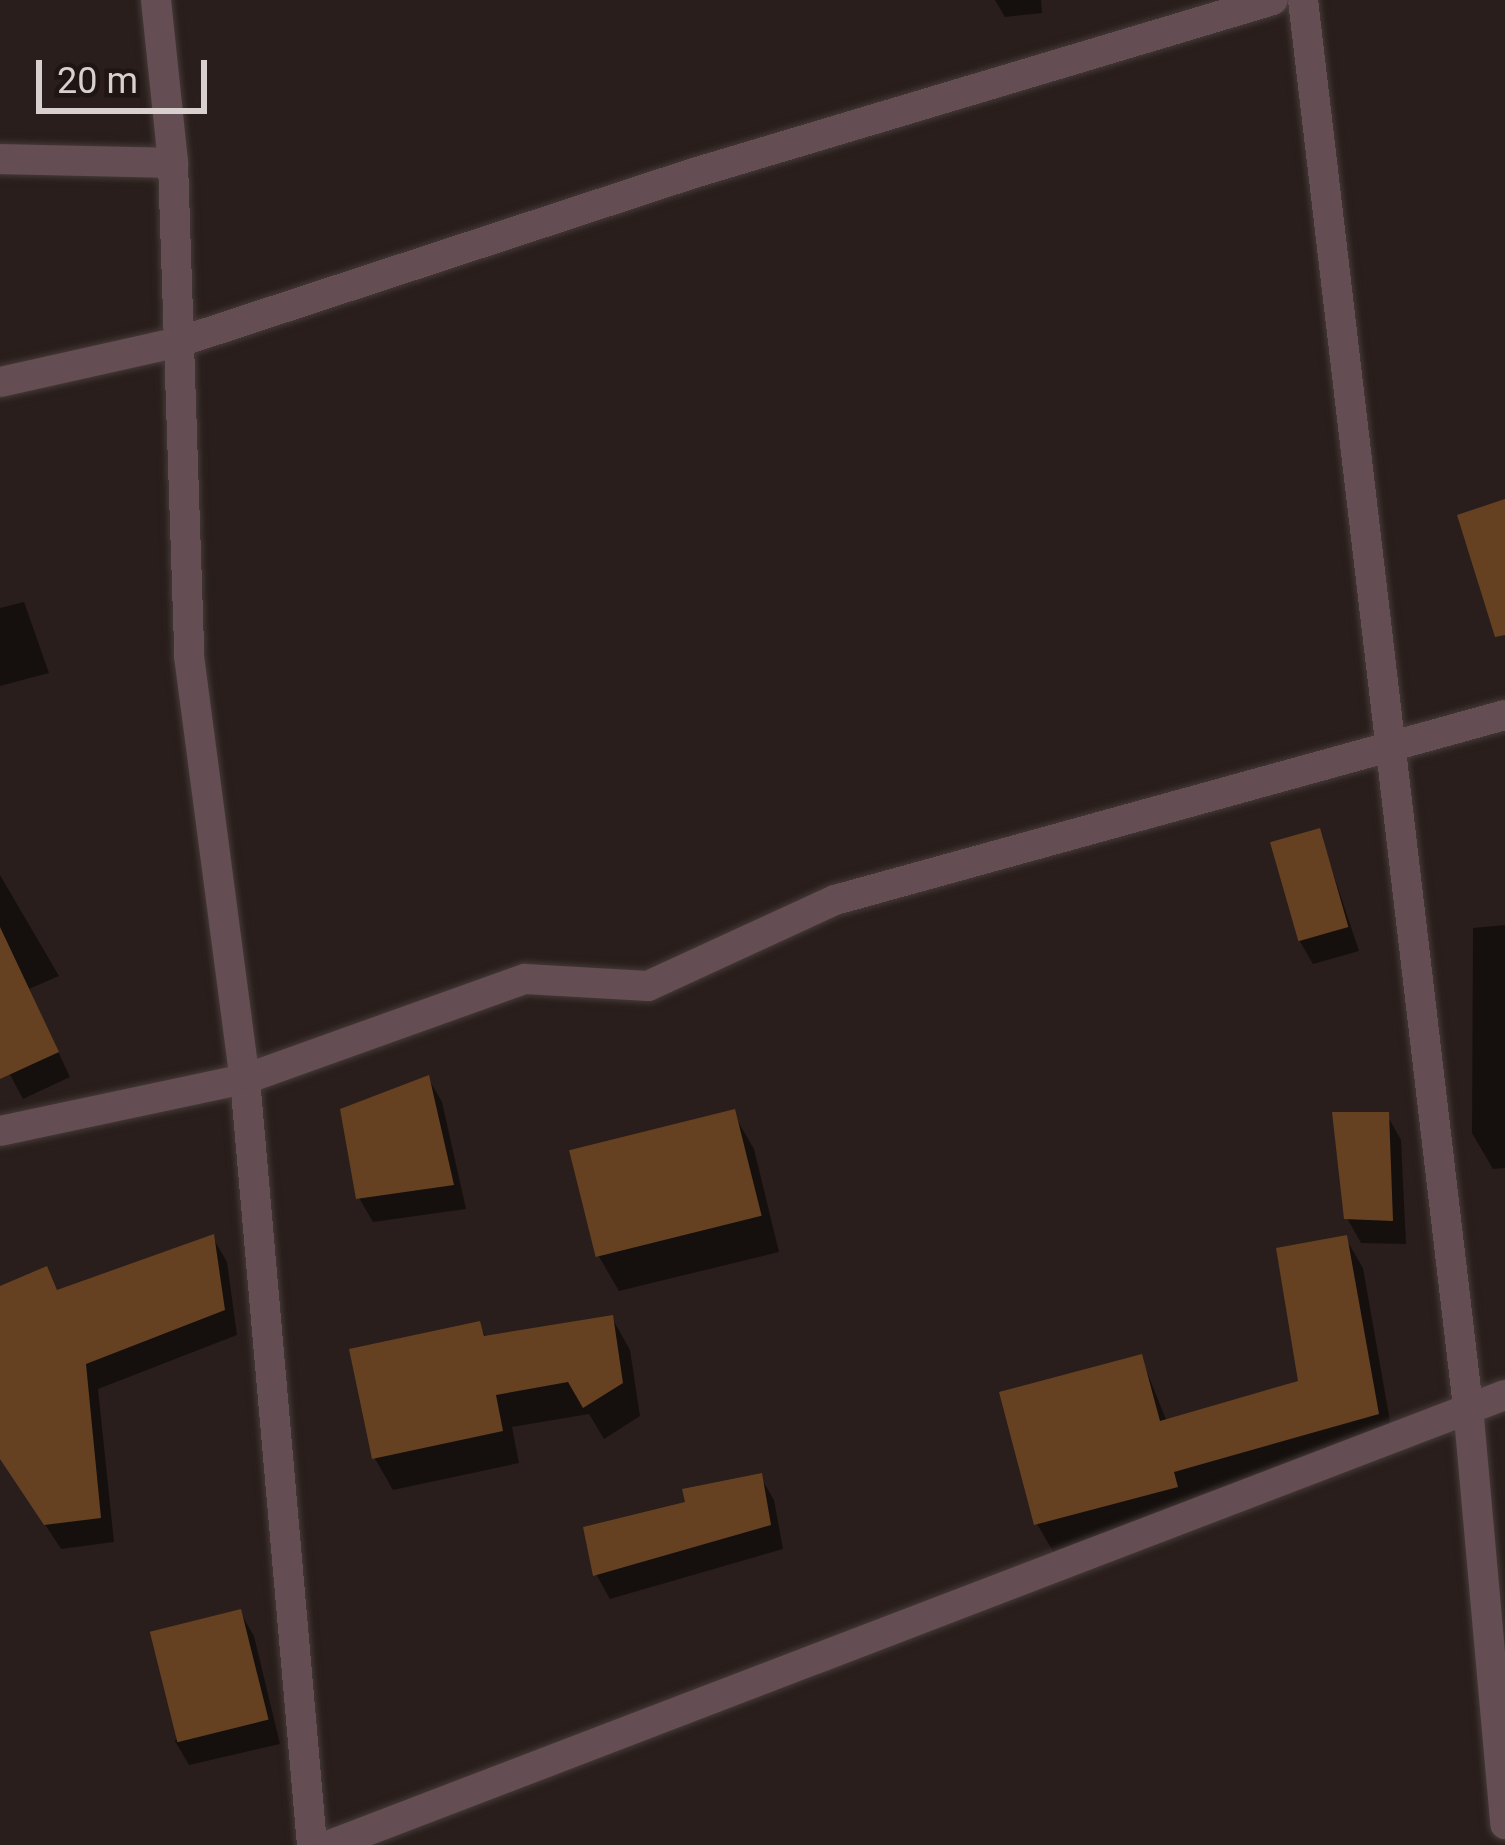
<!DOCTYPE html>
<html>
<head>
<meta charset="utf-8">
<style>
	body { margin:0 }
	#map { position:relative; width:1505px; height:1845px; overflow:hidden; background:#291e1b; font-family:Roboto,sans-serif }
	div>[style] { position:absolute }
	[style*='--x'] { left:calc(var(--x)*1px); top:calc(var(--y)*1px); width:calc(var(--w)*1px); rotate:calc(var(--a)*1deg) }
	.shadow>* { inset:0; background:#0007 }
	.building>* { inset:0; background:#654121; transform-origin:0 0 }
	.roads { filter:drop-shadow(0 0 3px #453a38) drop-shadow(0 0 3px #453a38) }
	.minor>* { height:30px; margin:-15px; padding:0 15px; transform-origin:15px; border-radius:15px; background:#654e53 }
	span { translate:-50% -50%; white-space:nowrap; text-align:center; line-height:1.15; -webkit-text-stroke:9px #1f1512; paint-order:stroke }
	.scale { position:absolute; left:36px; top:60px; width:171px; height:54px; box-sizing:border-box; border:6px solid #d8d0ce; border-top:0; padding-left:15px; font-size:36px; line-height:42px; white-space:nowrap; color:#d8d0ce; -webkit-text-stroke:9px #1f1512; paint-order:stroke }
</style>
</head>
<body>
<div id="map">
	<div class="shadow">
		<div style="clip-path:polygon(995px 0,1041px 0,1042px 13px,1005px 17px)"></div>
		<div style="clip-path:polygon(24px 602px,49px 673px,0 686px,0 608px)"></div>
		<div style="clip-path:polygon(1319px 831px,1359px 951px,1313px 964px,1299px 940px)"></div>
		<div style="clip-path:polygon(0 875px,59px 976px,29px 989px,70px 1077px,23px 1099px,0 1056px)"></div>
		<div style="clip-path:polygon(1505px 925px,1505px 1168px,1493px 1169px,1472px 1133px,1473px 928px)"></div>
		<div style="clip-path:polygon(428px 1078px,442px 1102px,466px 1209px,373px 1222px,359px 1198px)"></div>
		<div style="clip-path:polygon(733px 1113px,754px 1149px,779px 1252px,619px 1291px,598px 1255px,573px 1152px)"></div>
		<div style="clip-path:polygon(1387px 1115px,1401px 1140px,1406px 1244px,1361px 1243px,1347px 1218px)"></div>
		<div style="clip-path:polygon(213px 1238px,227px 1262px,237px 1335px,98px 1389px,114px 1542px,61px 1549px,0 1455px,0 1290px,45px 1270px,58px 1292px)"></div>
		<div style="clip-path:polygon(1346px 1239px,1363px 1268px,1394px 1444px,1054px 1553px,1037px 1524px,1141px 1357px,1167px 1422px,1302px 1384px)"></div>
		<div style="clip-path:polygon(612px 1318px,630px 1350px,640px 1416px,604px 1439px,589px 1414px,512px 1427px,519px 1463px,393px 1490px,374px 1457px,479px 1324px,487px 1339px)"></div>
		<div style="clip-path:polygon(760px 1476px,774px 1500px,783px 1549px,610px 1599px,596px 1574px,688px 1504px)"></div>
		<div style="clip-path:polygon(240px 1612px,254px 1636px,280px 1744px,189px 1765px,175px 1741px)"></div>
	</div>
	<div class="building">
		<div style="clip-path:polygon(1505px 499px,1505px 635px,1495px 637px,1457px 515px)"></div>
		<div style="left:1320px;top:828px;width:103px;height:52px;rotate:74deg"></div>
		<div style="clip-path:polygon(0 927px,59px 1052px,0 1079px)"></div>
		<div style="clip-path:polygon(429px 1075px,454px 1185px,356px 1199px,340px 1109px)"></div>
		<div style="left:735px;top:1109px;width:110px;height:171px;rotate:76deg"></div>
		<div style="clip-path:polygon(1332px 1112px,1389px 1112px,1393px 1221px,1344px 1219px)"></div>
		<div style="clip-path:polygon(214px 1234px,225px 1310px,86px 1364px,101px 1518px,44px 1525px,0 1459px,0 1286px,47px 1266px,57px 1290px)"></div>
		<div style="clip-path:polygon(1347px 1235px,1379px 1414px,1174px 1472px,1178px 1487px,1034px 1525px,999px 1392px,1142px 1354px,1160px 1421px,1298px 1381px,1276px 1248px)"></div>
		<div style="clip-path:polygon(613px 1315px,623px 1383px,583px 1408px,568px 1382px,496px 1395px,503px 1431px,372px 1459px,349px 1349px,480px 1321px,484px 1336px)"></div>
		<div style="clip-path:polygon(762px 1473px,771px 1525px,593px 1576px,583px 1527px,685px 1502px,682px 1489px)"></div>
		<div style="left:241px;top:1609px;width:114px;height:94px;rotate:76deg"></div>
	</div>
	<div class="roads">
		<div class="minor">
			<div style="--x:156;--y:0;--w:164;--a:84"></div>
			<div style="--x:173;--y:163;--w:493;--a:88.1"></div>
			<div style="--x:189;--y:656;--w:427;--a:82.5"></div>
			<div style="--x:245;--y:1079;--w:769;--a:85"></div>
			<div style="--x:1303;--y:0;--w:1416;--a:83.31"></div>
			<div style="--x:1468;--y:1406;--w:420;--a:84.9"></div>
			<div style="--x:0;--y:159;--w:173;--a:1.3"></div>
			<div style="--x:0;--y:382;--w:183;--a:-12.6"></div>
			<div style="--x:179;--y:342;--w:542;--a:-18.17"></div>
			<div style="--x:694;--y:173;--w:604;--a:-16.64"></div>
			<div style="--x:0;--y:1131;--w:250;--a:-12"></div>
			<div style="--x:245;--y:1079;--w:297;--a:-19.7"></div>
			<div style="--x:525;--y:979;--w:123;--a:3.3"></div>
			<div style="--x:648;--y:986;--w:206;--a:-24.7"></div>
			<div style="--x:835;--y:900;--w:695;--a:-15.44"></div>
			<div style="--x:330;--y:1845;--w:1258;--a:-20.96"></div>
		</div>
	</div>
	<div class="scale">20 m</div>
</div>
</body>
</html>
